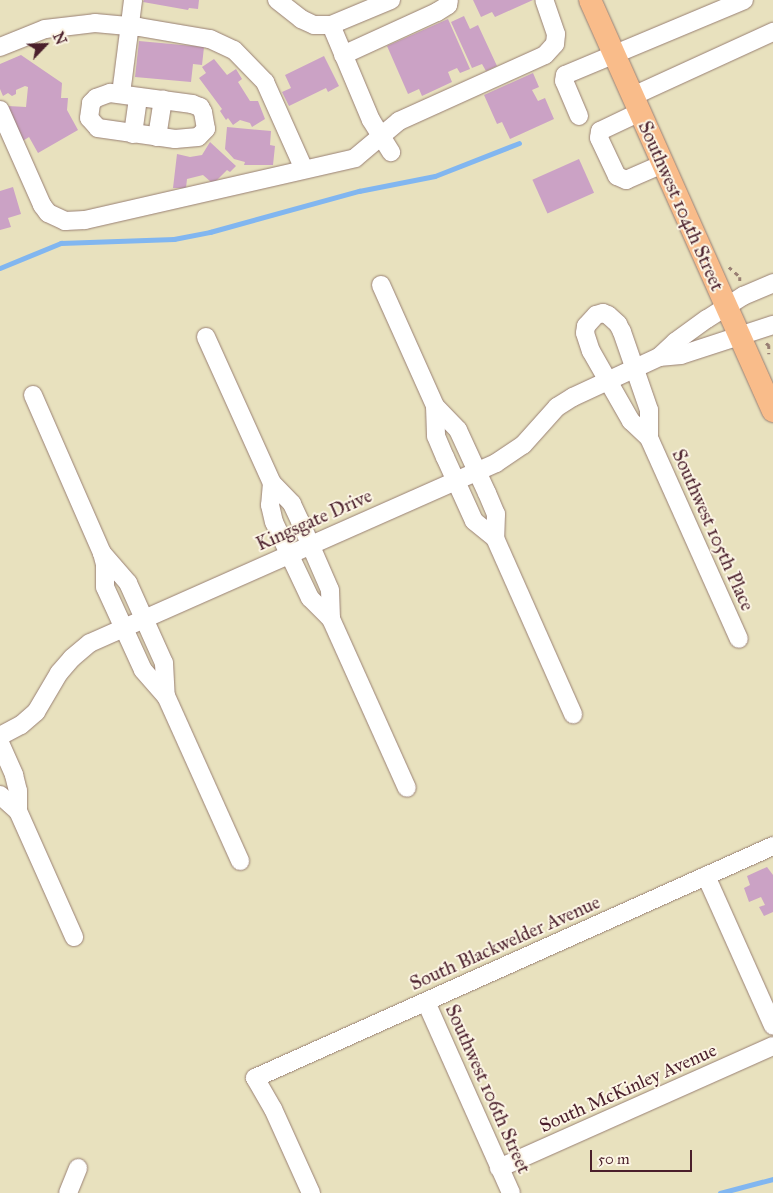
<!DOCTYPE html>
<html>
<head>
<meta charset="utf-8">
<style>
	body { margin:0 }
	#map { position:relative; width:773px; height:1193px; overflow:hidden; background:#e8e1be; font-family:"IM FELL Great Primer",serif }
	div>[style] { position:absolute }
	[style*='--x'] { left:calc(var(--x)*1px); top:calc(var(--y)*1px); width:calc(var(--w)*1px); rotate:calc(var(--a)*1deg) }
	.stream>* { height:4.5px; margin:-2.25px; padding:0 2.25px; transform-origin:2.25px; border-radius:2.25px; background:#81b6f0 }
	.building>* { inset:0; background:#cba2c5; transform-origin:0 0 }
	.path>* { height:2.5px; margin-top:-1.25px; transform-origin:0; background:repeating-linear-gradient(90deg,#998074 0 4px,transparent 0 8px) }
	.roads { filter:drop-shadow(0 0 1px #998074) drop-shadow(0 0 1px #998074) }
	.minor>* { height:18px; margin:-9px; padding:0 9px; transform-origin:9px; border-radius:9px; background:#fff }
	.major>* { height:22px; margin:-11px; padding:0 11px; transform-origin:11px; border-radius:11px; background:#f9bc8a }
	span { translate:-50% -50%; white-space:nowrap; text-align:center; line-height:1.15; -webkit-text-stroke:4px #fcf5e5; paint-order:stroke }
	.street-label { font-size:19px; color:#4a1f2b }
	.north { position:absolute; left:20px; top:20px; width:50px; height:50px; -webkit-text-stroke:4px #fcf5e5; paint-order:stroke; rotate:66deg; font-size:14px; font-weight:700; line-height:20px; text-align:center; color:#4a1f2b }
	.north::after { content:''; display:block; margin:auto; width:18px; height:22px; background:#4a1f2b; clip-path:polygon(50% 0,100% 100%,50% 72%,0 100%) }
	.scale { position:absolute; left:590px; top:1150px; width:102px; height:22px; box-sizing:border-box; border:2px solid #4a1f2b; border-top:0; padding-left:6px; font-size:15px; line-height:18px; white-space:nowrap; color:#4a1f2b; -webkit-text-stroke:4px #fcf5e5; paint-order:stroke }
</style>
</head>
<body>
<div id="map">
	<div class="stream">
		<div style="--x:0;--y:268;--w:66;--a:-22.3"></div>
		<div style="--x:61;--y:243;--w:113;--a:-2"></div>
		<div style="--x:174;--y:239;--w:37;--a:-11"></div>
		<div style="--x:210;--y:232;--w:155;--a:-15.4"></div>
		<div style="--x:359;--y:191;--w:77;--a:-11.2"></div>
		<div style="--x:435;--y:176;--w:90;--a:-21.4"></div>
		<div style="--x:720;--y:1193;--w:55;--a:-14.8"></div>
	</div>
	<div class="building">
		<div style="clip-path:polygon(144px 0,199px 0,198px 9px,189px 8px,188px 10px,143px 2px)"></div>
		<div style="clip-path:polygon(473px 0,533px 0,495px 17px,492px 12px,481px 17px)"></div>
		<div style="clip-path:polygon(464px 16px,470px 29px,478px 25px,497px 66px,486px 71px,482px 64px,472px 68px,451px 22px)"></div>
		<div style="clip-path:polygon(448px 19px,470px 69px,460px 73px,457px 68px,448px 72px,452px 82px,422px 96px,419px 89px,408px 94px,387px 46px)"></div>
		<div style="clip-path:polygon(139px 41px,204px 47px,202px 65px,193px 64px,191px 82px,135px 77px)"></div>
		<div style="clip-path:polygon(21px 55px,62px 83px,61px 98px,68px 98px,67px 110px,78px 130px,38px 153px,29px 137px,21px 142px,5px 108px,8px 106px,26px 107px,28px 87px,25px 86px,16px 90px,16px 94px,12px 96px,8px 93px,3px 96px,0 89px,0 64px)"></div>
		<div style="clip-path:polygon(324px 56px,339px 86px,328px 92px,326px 88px,289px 106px,282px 92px,291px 88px,285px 75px)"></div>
		<div style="clip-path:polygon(214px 59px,227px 75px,236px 69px,242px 79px,238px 82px,250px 101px,258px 101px,265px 119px,252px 127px,250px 123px,240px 120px,233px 125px,228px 118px,226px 120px,220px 111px,222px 109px,199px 78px,206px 73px,202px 67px)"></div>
		<div style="clip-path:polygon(533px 73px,539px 87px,532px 90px,538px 101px,545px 98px,554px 119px,510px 139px,502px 122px,497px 124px,484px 95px)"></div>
		<div style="clip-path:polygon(227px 127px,271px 131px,270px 145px,275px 146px,273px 165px,244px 165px,245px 162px,234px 159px,225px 149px)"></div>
		<div style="clip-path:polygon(210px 142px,236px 166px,230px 172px,227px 170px,215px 182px,211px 182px,203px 175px,187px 179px,186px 188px,173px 188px,177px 154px,190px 157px,202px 155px)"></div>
		<div style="left:579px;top:159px;width:37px;height:51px;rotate:66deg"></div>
		<div style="clip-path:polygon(13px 187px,21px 214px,8px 218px,11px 227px,0 230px,0 191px)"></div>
		<div style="clip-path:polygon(767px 867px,773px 875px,773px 912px,764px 916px,759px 907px,765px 905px,761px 897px,749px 902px,744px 888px,750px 885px,747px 876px)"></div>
	</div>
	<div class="path">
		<div style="--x:729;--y:267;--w:15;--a:42"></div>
		<div style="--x:740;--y:277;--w:5;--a:90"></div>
		<div style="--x:766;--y:343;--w:4;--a:34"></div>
		<div style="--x:769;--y:345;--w:9;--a:90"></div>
	</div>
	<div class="roads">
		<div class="minor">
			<div style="--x:277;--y:0;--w:31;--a:38"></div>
			<div style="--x:301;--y:19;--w:14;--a:25"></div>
			<div style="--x:314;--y:25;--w:17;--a:0"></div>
			<div style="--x:331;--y:25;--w:65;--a:-22.6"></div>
			<div style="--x:331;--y:25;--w:103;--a:67.2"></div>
			<div style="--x:371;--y:120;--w:38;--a:58"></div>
			<div style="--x:0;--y:47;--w:48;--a:-21.8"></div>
			<div style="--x:45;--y:29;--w:50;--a:-6.8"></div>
			<div style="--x:95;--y:23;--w:44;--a:5.2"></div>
			<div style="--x:139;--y:27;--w:72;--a:9.6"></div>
			<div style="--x:210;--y:39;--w:26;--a:25"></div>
			<div style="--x:234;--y:50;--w:45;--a:45.9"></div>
			<div style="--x:265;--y:82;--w:95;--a:65.9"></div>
			<div style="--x:343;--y:55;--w:103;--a:-24.6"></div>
			<div style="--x:437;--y:12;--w:13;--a:-32"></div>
			<div style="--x:448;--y:5;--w:5;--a:-79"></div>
			<div style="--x:110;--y:93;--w:83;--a:7.6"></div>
			<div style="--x:192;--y:104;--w:9;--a:21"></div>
			<div style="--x:200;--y:107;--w:6;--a:59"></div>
			<div style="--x:203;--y:112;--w:17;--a:80"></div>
			<div style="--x:206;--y:129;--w:11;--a:135"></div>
			<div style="--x:198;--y:137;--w:23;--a:175"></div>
			<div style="--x:175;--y:139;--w:78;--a:-171.9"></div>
			<div style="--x:98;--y:128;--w:13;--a:-132"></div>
			<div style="--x:89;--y:118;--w:15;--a:-82"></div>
			<div style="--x:91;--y:103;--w:7;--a:-45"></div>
			<div style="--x:96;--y:98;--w:15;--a:-20"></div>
			<div style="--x:121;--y:94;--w:95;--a:-82.7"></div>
			<div style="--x:633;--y:96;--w:154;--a:-24.6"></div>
			<div style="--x:0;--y:110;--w:104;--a:66.1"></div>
			<div style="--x:42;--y:205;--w:10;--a:53"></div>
			<div style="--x:48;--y:213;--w:19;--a:25"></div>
			<div style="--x:65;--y:221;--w:20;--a:-3"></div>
			<div style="--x:85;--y:220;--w:277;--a:-12.9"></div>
			<div style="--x:355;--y:158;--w:57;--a:-40.1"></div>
			<div style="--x:399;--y:121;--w:160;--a:-24.3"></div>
			<div style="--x:545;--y:55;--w:15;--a:-48"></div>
			<div style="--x:555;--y:44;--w:10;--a:-84"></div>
			<div style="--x:556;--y:34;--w:36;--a:-109"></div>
			<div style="--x:640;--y:112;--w:44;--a:154.6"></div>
			<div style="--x:600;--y:131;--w:7;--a:98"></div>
			<div style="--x:599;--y:138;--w:42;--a:64.7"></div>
			<div style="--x:617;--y:176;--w:10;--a:24"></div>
			<div style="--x:626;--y:180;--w:40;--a:-23.4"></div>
			<div style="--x:579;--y:116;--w:38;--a:-113"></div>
			<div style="--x:564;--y:81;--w:6;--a:-81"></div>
			<div style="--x:565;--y:75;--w:194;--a:-22.7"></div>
			<div style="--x:133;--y:134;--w:37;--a:-82"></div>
			<div style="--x:157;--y:137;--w:38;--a:-81"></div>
			<div style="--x:381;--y:285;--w:133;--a:65.9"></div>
			<div style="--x:435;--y:406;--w:33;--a:46"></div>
			<div style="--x:458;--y:430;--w:69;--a:65.3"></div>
			<div style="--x:487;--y:493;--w:23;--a:67"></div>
			<div style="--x:496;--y:514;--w:24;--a:92"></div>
			<div style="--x:495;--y:538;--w:193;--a:66.1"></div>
			<div style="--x:206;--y:337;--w:160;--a:65.7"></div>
			<div style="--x:272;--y:483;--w:29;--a:46"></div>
			<div style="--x:292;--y:504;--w:19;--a:65"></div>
			<div style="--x:300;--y:521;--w:75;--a:66.5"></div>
			<div style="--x:330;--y:590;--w:29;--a:88"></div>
			<div style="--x:331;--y:619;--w:185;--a:65.8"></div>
			<div style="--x:659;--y:357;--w:22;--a:-5"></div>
			<div style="--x:681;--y:355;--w:97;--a:-18.1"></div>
			<div style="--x:33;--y:395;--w:172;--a:66.4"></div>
			<div style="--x:102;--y:553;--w:11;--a:75"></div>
			<div style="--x:105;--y:564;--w:23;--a:90"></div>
			<div style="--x:105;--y:587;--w:91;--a:65.4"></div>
			<div style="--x:143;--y:670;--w:35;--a:49"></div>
			<div style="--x:435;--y:406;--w:30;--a:88"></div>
			<div style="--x:436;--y:436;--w:23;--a:67"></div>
			<div style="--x:445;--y:457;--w:70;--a:65.6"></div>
			<div style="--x:474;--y:521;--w:27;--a:39"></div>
			<div style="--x:649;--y:438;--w:28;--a:-90"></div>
			<div style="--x:649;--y:410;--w:83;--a:-109.1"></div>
			<div style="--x:622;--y:332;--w:9;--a:-117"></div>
			<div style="--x:618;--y:324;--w:13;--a:-138"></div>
			<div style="--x:608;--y:315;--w:5;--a:-158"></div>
			<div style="--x:603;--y:313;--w:7;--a:164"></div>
			<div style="--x:596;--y:315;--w:15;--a:132"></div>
			<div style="--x:586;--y:326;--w:7;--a:98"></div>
			<div style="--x:585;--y:333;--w:19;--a:72"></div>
			<div style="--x:591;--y:351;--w:81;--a:60.3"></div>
			<div style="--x:631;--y:421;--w:25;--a:43"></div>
			<div style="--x:649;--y:438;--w:220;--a:65.9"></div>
			<div style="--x:272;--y:483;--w:22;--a:95"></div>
			<div style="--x:270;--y:505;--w:17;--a:77"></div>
			<div style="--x:274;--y:522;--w:84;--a:64.7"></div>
			<div style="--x:310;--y:598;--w:30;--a:45"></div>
			<div style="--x:102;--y:553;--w:40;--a:49"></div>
			<div style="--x:128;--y:583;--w:88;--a:65.8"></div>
			<div style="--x:164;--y:663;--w:33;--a:87"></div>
			<div style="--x:166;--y:696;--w:181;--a:65.8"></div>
			<div style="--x:0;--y:736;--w:24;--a:-28"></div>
			<div style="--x:21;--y:725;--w:20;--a:-41"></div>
			<div style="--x:36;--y:712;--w:45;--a:-59.5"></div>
			<div style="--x:59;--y:673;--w:20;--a:-49"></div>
			<div style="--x:72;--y:658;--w:23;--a:-40"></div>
			<div style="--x:90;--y:643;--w:444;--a:-23.9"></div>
			<div style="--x:496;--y:463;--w:32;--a:-34"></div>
			<div style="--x:523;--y:445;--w:51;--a:-48.2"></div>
			<div style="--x:557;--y:407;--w:19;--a:-32"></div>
			<div style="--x:573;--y:397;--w:95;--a:-24.9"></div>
			<div style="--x:659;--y:357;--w:22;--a:-43"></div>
			<div style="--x:675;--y:342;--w:39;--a:-36"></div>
			<div style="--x:707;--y:319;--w:43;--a:-32.6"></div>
			<div style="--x:743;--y:296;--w:33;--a:-23"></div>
			<div style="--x:0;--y:743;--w:35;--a:66"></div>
			<div style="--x:14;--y:775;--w:16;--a:76"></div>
			<div style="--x:18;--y:791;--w:20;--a:90"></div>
			<div style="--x:18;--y:811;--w:138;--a:66"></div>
			<div style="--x:0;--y:795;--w:24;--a:42"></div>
			<div style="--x:706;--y:876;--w:164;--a:65.9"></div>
			<div style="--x:426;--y:1002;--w:209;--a:66"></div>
			<div style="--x:499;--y:1168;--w:300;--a:-24"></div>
			<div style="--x:68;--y:1193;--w:27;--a:-68"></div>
			<div style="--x:311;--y:1193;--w:92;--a:-114.3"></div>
			<div style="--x:273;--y:1109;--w:36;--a:-120"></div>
			<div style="--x:255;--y:1078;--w:568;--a:-24.13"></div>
		</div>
		<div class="major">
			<div style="--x:590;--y:0;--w:450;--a:66"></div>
		</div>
	</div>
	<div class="street-label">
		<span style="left:681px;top:206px;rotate:66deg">Southwest 104th Street</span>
		<span style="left:314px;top:520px;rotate:-24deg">Kingsgate Drive</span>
		<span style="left:713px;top:530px;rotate:66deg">Southwest 105th Place</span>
		<span style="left:505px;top:943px;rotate:-24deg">South Blackwelder Avenue</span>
		<span style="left:628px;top:1088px;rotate:-24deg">South McKinley Avenue</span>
		<span style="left:488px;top:1089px;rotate:66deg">Southwest 106th Street</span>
	</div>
	<div class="north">N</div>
	<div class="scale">50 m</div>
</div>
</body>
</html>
